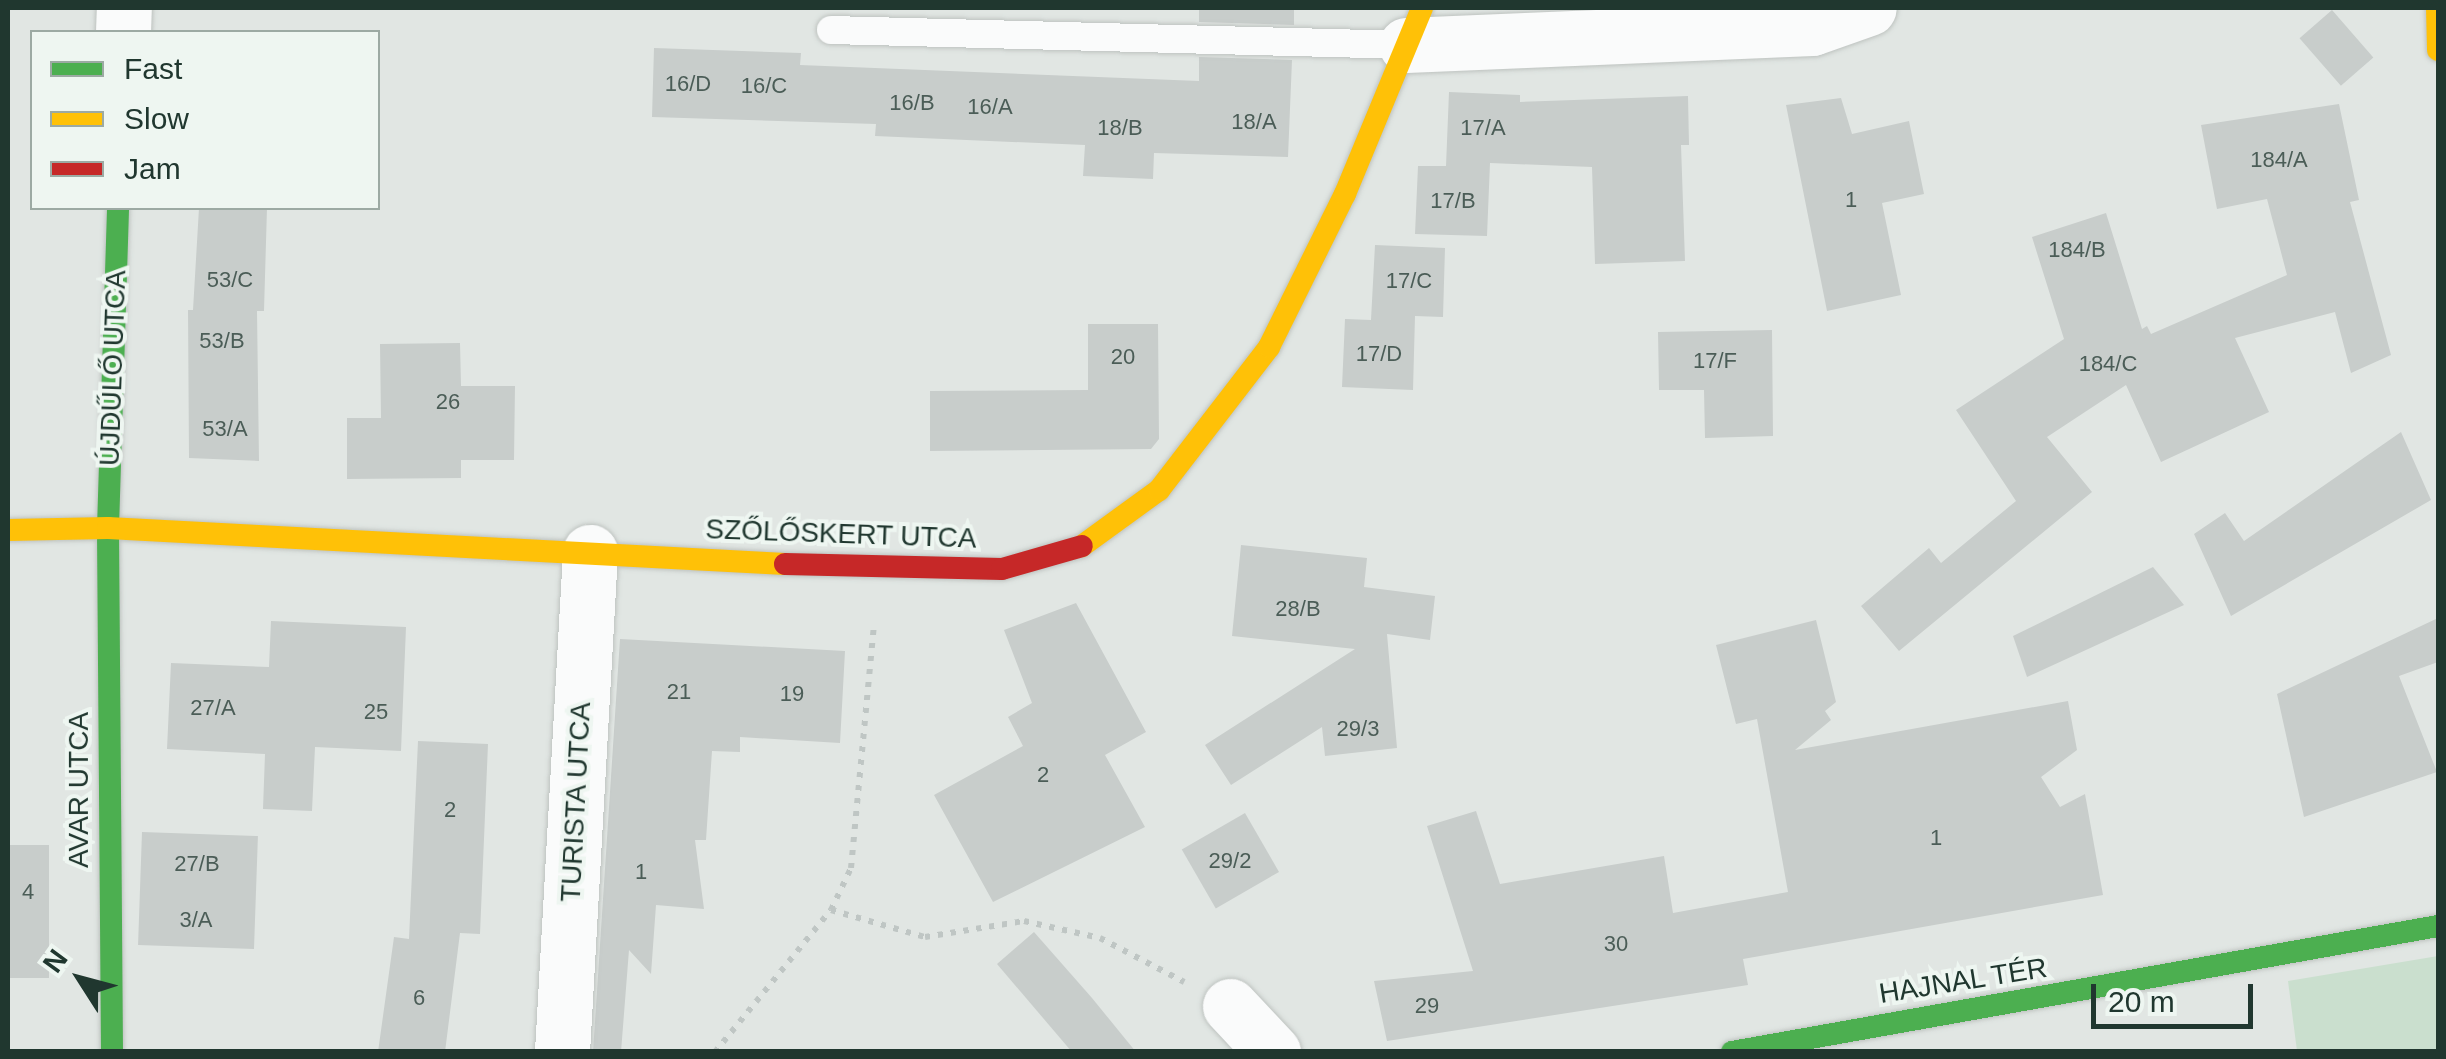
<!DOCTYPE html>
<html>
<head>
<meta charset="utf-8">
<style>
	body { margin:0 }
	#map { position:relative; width:2446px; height:1059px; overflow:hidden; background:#e1e6e3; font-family:Arial,sans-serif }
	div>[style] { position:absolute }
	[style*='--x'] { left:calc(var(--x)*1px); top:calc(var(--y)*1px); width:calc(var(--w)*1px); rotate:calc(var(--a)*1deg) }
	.green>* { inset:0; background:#cadfce }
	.building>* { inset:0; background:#c8cdcb; transform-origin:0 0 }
	.path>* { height:6px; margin-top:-3px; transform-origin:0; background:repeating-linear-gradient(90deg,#bfc6c4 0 5px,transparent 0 13px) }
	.roads { filter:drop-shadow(0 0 2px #bec3c0) drop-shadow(0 0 2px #bec3c0) }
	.lane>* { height:28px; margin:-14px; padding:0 14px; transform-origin:14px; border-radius:14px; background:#fafbfb }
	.street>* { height:55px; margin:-27.5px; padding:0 27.5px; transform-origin:27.5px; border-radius:27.5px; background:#fafbfb }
	.fast>* { height:22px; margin:-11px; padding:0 11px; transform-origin:11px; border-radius:11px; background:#4caf50 }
	.slow>* { height:22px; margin:-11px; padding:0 11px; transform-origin:11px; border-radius:11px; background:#ffc107 }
	.jam>* { height:22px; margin:-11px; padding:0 11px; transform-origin:11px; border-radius:11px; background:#c62828 }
	span { translate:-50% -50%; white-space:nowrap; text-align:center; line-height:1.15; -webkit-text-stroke:8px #eef6f1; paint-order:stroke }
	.number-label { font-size:22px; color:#4b5d57 }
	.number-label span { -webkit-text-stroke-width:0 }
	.street-label { font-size:28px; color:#20372f }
	.frame { position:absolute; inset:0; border:10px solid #20372f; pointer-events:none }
	.legend { position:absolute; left:30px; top:30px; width:350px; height:180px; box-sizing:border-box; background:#eef6f1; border:2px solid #9caaa3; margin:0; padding:12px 18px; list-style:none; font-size:30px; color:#20372f }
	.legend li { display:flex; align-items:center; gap:20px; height:50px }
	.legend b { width:50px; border:2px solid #9caaa3 }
	.north { position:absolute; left:30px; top:929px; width:100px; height:100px; -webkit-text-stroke:8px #eef6f1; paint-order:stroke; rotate:306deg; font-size:28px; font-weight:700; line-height:40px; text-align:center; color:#20372f }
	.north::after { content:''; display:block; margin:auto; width:35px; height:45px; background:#20372f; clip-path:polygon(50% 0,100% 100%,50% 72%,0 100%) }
	.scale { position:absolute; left:2091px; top:984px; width:162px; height:45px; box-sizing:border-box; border:5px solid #20372f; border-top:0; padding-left:12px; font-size:30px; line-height:35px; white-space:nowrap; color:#20372f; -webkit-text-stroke:8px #eef6f1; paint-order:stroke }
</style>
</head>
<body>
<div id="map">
	<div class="green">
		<div style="clip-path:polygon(2438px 956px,2438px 1051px,2297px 1051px,2288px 981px)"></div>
	</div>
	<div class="building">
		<div style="clip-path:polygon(1199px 8px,1294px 8px,1294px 25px,1199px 22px)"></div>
		<div style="left:2332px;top:10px;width:63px;height:43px;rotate:49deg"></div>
		<div style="clip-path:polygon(654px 48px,801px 53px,800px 65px,1199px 81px,1199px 57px,1292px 60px,1288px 157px,1154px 153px,1153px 179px,1083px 176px,1085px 145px,875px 136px,876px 124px,652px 117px)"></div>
		<div style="clip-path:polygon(1449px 92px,1520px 95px,1520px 102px,1688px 96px,1689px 145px,1681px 145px,1685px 261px,1595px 264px,1592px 167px,1490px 163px,1487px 236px,1415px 234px,1418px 166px,1446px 166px)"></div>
		<div style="clip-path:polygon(1841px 98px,1852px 134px,1909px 121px,1924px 194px,1882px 203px,1901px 295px,1827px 311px,1786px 105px)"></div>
		<div style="clip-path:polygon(2339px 104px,2359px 200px,2350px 202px,2391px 355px,2351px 373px,2335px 312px,2235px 338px,2269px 412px,2161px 462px,2126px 385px,2047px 437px,2092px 492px,1899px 651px,1861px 606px,1929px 548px,1941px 563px,2016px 501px,1956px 410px,2064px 339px,2032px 237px,2106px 213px,2142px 329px,2147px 326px,2151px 334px,2287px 275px,2267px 199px,2217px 209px,2201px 125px)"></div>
		<div style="clip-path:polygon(199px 208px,267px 208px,264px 311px,257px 311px,259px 461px,189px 458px,188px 310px,193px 310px)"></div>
		<div style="clip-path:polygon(1375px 245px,1445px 248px,1443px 317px,1415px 316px,1413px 390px,1342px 387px,1345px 319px,1371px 320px)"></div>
		<div style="clip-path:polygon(1088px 324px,1158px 324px,1159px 439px,1151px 449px,930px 451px,930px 391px,1088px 390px)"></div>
		<div style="clip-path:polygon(1772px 330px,1773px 436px,1705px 438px,1704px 390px,1659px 390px,1658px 332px)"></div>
		<div style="clip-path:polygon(460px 343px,461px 386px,515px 386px,514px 460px,461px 460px,461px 478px,347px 479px,347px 418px,381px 418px,380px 344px)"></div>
		<div style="clip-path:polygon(2401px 432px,2431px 500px,2231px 616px,2194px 534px,2225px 513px,2244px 541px)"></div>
		<div style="clip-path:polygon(1241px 545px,1367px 558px,1364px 587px,1435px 596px,1430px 640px,1387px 634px,1397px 748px,1325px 756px,1322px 727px,1231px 785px,1205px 745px,1355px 649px,1232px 636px)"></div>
		<div style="clip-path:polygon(2153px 567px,2184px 605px,2027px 677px,2013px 636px)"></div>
		<div style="clip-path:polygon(1076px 603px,1146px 732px,1105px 755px,1145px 827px,993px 902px,934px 795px,1023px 746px,1008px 717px,1032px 703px,1004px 630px)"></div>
		<div style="clip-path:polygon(2438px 618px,2438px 662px,2399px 676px,2437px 772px,2304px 817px,2277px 694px)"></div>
		<div style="clip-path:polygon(1816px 620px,1836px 702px,1825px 711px,1831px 720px,1795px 750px,2068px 701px,2077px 750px,2041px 777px,2060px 807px,2085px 794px,2103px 895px,1743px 959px,1748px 985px,1387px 1041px,1374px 981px,1473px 971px,1427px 826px,1476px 811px,1500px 884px,1664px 856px,1673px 913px,1788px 892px,1757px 719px,1736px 724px,1716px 645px)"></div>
		<div style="clip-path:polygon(271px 621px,406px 627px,401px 751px,315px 747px,312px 811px,263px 809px,265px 754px,167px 749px,171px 663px,269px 667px)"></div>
		<div style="clip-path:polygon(620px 639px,845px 651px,840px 743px,740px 737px,740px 752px,712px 751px,706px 840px,695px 840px,704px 909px,656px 905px,651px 974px,629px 950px,621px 1052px,593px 1052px)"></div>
		<div style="clip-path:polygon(418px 741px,488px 744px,480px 934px,460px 933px,445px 1052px,378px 1052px,394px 937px,409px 939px)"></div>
		<div style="left:1245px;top:813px;width:68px;height:73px;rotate:60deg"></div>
		<div style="left:142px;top:832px;width:116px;height:113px;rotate:2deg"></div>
		<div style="left:8px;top:845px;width:41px;height:133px"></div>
		<div style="clip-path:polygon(1034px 932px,1092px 998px,1136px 1052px,1072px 1052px,997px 964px)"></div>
	</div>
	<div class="path">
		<div style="--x:831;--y:910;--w:98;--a:16"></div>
		<div style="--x:925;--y:937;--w:100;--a:-9.2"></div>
		<div style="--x:1024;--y:921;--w:78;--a:12.6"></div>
		<div style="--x:1100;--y:938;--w:95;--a:27.6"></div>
		<div style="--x:715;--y:1052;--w:183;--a:-50.8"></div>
		<div style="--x:831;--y:910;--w:47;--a:-64.5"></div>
		<div style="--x:851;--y:868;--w:244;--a:-84.6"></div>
	</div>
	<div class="roads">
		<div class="lane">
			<div style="--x:831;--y:30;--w:575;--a:1.49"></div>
		</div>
		<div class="street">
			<div style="--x:123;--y:32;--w:24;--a:-88"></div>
			<div style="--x:1406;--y:45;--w:406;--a:-2.4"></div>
			<div style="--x:1812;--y:28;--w:60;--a:-19.3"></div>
			<div style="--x:1230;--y:1006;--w:63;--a:46.9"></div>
			<div style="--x:562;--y:1052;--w:501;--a:-86.79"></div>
		</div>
		<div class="fast">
			<div style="--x:112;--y:1052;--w:524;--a:-90.44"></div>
			<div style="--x:108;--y:528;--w:320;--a:-88.2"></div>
			<div style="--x:1732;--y:1052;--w:717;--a:-10.12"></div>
		</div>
		<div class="slow">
			<div style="--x:2437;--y:8;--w:42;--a:88.6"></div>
			<div style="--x:8;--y:530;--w:100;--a:-1.1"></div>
			<div style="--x:108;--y:528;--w:678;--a:3.04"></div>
			<div style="--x:1082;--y:546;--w:95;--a:-36"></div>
			<div style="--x:1159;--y:490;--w:180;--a:-52.4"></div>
			<div style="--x:1269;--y:347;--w:171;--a:-63.6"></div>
			<div style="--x:1345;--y:194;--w:201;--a:-67.5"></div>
		</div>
		<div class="jam">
			<div style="--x:785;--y:564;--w:217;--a:1.3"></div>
			<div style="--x:1002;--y:569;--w:83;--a:-16"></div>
		</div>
	</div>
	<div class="number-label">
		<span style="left:688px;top:84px">16/D</span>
		<span style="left:764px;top:86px">16/C</span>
		<span style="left:912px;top:103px">16/B</span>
		<span style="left:990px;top:107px">16/A</span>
		<span style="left:1254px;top:122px">18/A</span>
		<span style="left:1120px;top:128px">18/B</span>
		<span style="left:1483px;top:128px">17/A</span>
		<span style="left:2279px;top:160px">184/A</span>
		<span style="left:1851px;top:200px">1</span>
		<span style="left:1453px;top:201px">17/B</span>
		<span style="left:2077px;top:250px">184/B</span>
		<span style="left:230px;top:280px">53/C</span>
		<span style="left:1409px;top:281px">17/C</span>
		<span style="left:222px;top:341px">53/B</span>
		<span style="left:1379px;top:354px">17/D</span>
		<span style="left:1123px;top:357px">20</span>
		<span style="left:1715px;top:361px">17/F</span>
		<span style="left:2108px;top:364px">184/C</span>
		<span style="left:448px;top:402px">26</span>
		<span style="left:225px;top:429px">53/A</span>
		<span style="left:1298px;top:609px">28/B</span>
		<span style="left:679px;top:692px">21</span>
		<span style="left:792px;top:694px">19</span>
		<span style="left:213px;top:708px">27/A</span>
		<span style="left:376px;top:712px">25</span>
		<span style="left:1358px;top:729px">29/3</span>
		<span style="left:1043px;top:775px">2</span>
		<span style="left:450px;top:810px">2</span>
		<span style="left:1936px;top:838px">1</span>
		<span style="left:1230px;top:861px">29/2</span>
		<span style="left:197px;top:864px">27/B</span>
		<span style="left:641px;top:872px">1</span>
		<span style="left:28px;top:892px">4</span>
		<span style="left:196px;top:920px">3/A</span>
		<span style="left:1616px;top:944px">30</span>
		<span style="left:419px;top:998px">6</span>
		<span style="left:1427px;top:1006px">29</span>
	</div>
	<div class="street-label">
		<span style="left:113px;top:368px;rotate:-88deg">ÚJDŰLŐ UTCA</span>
		<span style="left:841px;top:534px;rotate:2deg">SZŐLŐSKERT UTCA</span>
		<span style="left:79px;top:790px;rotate:-90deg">AVAR UTCA</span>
		<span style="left:576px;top:802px;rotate:-87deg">TURISTA UTCA</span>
		<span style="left:1963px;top:981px;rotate:-9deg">HAJNAL TÉR</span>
	</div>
	<div class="frame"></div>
	<ul class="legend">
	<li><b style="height:12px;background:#4caf50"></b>Fast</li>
	<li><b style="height:12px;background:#ffc107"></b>Slow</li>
	<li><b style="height:12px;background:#c62828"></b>Jam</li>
	</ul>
	<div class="north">N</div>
	<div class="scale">20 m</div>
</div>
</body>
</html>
